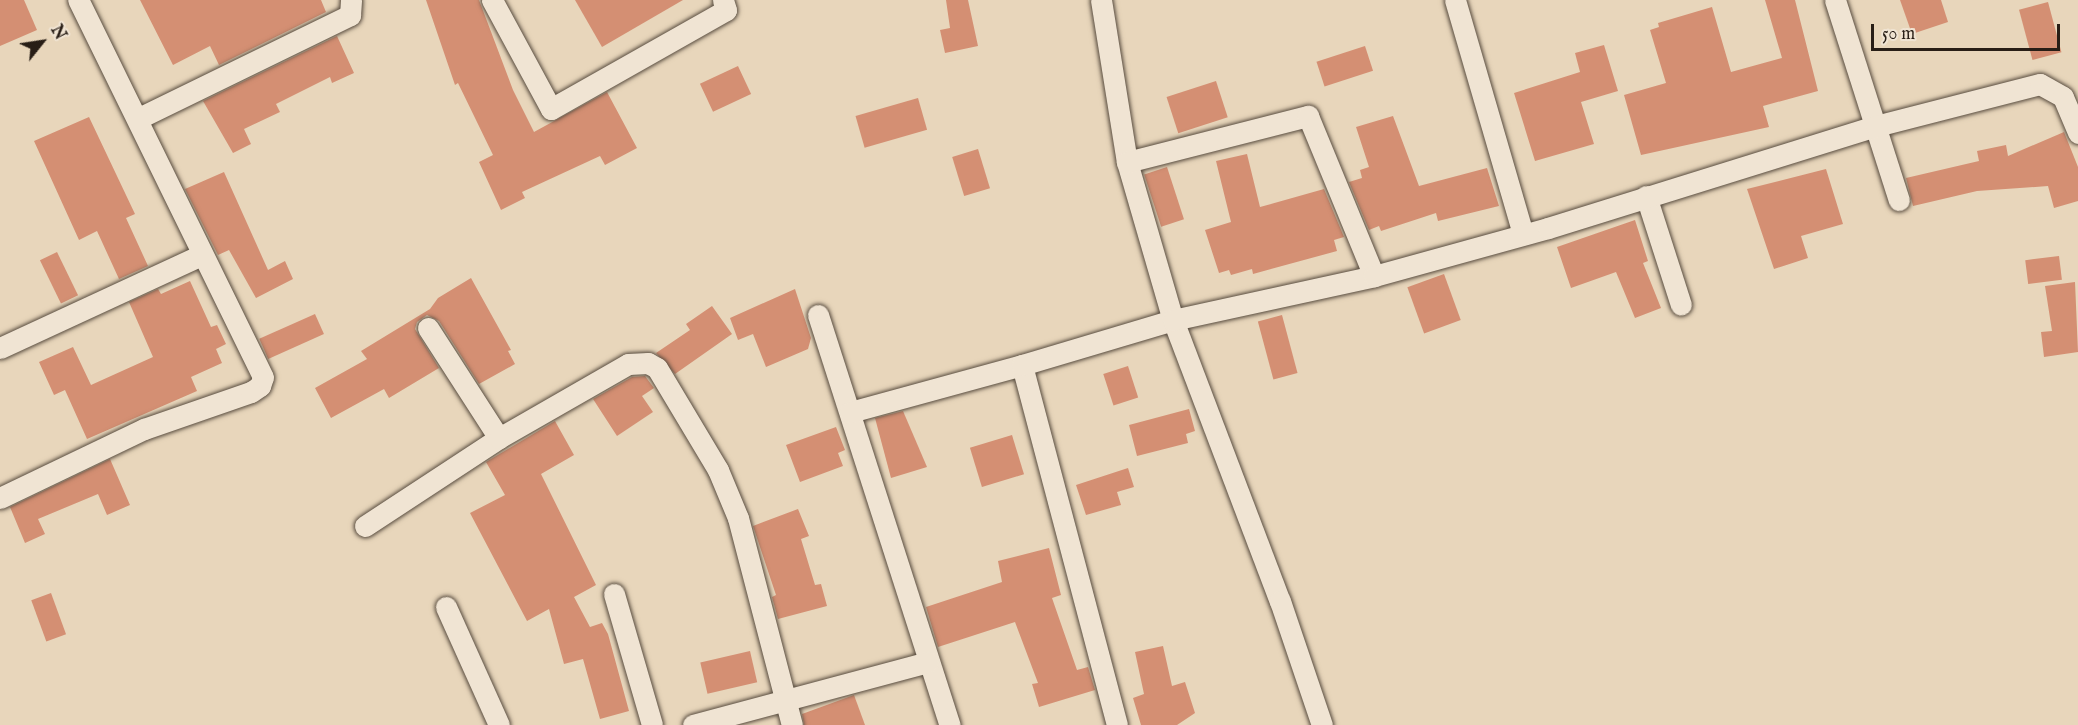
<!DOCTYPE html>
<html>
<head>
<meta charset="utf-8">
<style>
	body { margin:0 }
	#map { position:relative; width:2078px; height:725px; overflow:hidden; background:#e8d6bb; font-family:"IM FELL English",serif }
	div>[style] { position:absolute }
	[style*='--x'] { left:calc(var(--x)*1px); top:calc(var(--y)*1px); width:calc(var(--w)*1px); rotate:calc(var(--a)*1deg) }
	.building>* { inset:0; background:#d48f73; transform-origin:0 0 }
	.roads { filter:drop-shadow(0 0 2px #584c3f) drop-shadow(0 0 2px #584c3f) }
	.street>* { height:21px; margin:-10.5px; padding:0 10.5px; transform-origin:10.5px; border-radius:10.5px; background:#f0e4d3 }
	span { translate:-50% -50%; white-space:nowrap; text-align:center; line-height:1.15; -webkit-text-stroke:5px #f0e4d3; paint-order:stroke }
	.north { position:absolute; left:12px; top:12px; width:60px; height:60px; -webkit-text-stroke:4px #f0e4d3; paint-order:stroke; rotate:60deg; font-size:16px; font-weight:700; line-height:24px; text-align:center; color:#281e16 }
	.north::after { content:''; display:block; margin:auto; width:21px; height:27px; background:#281e16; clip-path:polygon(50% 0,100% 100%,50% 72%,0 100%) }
	.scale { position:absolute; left:1871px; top:24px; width:189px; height:27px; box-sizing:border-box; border:3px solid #281e16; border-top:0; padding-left:8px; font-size:18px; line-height:21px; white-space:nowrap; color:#281e16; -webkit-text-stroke:4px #f0e4d3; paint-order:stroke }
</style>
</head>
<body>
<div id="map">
	<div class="building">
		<div style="clip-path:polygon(0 0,24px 0,37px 30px,0 46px)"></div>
		<div style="clip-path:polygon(140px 0,321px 0,326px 12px,219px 65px,210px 46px,173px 65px)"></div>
		<div style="clip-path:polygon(426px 0,479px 0,513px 90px,534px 132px,607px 92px,637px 148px,605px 165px,600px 156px,522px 192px,525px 198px,501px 210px,479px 162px,493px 155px,458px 83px,455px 85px)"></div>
		<div style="clip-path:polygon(575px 0,683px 0,602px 47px)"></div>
		<div style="clip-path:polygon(946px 0,968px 0,978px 46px,945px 53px,940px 30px,950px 28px)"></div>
		<div style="clip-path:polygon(1765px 0,1795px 0,1818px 91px,1763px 106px,1769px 127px,1641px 155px,1624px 95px,1666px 83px,1650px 30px,1659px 27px,1658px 23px,1712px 7px,1731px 72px,1782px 58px)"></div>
		<div style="clip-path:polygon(1900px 0,1941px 0,1948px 22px,1912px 34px)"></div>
		<div style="left:2048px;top:2px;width:52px;height:30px;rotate:75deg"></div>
		<div style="clip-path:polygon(337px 36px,354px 73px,332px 83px,330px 77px,276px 104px,280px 112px,244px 129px,251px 144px,233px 153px,203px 101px)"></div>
		<div style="clip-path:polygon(1604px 45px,1618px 91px,1581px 102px,1594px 144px,1535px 161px,1514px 93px,1580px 72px,1575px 53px)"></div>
		<div style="left:1365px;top:46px;width:26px;height:51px;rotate:72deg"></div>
		<div style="left:738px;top:66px;width:31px;height:42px;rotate:65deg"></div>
		<div style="left:1216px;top:81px;width:38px;height:52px;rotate:72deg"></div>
		<div style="left:918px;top:98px;width:33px;height:65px;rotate:74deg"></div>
		<div style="clip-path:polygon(1393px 116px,1419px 186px,1487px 168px,1499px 206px,1438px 221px,1436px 213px,1381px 231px,1379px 226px,1369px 230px,1349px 182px,1362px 178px,1360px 170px,1369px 167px,1356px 127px)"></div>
		<div style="clip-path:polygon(89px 117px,135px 214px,126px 218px,148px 266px,119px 279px,97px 231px,79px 240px,34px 141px)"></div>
		<div style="clip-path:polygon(2064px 132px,2078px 167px,2078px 201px,2054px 208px,2048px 186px,1977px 191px,1913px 206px,1906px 178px,1979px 161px,1977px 151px,2006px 145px,2008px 156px)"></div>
		<div style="left:978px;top:149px;width:41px;height:27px;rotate:73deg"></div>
		<div style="clip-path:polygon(1247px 154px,1260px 207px,1324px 189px,1344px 237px,1334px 240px,1337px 251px,1253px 274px,1252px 269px,1231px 275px,1229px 270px,1219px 273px,1205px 230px,1231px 222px,1216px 161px)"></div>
		<div style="left:1167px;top:167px;width:55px;height:24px;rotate:72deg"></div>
		<div style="clip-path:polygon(1826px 169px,1843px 224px,1801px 236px,1808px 258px,1774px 269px,1747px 189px)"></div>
		<div style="clip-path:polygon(224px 172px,268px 270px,285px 261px,293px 279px,256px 298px,229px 250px,218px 255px,185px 189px)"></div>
		<div style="clip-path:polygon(1635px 220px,1648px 261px,1643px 263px,1661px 308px,1635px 318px,1616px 272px,1571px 288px,1557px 247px)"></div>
		<div style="left:57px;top:252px;width:48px;height:19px;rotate:64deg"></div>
		<div style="left:2059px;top:256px;width:24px;height:34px;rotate:83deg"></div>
		<div style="left:1444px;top:274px;width:49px;height:39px;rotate:70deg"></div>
		<div style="clip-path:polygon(471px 278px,511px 350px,508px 351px,515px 364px,479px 384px,439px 321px,427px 315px,417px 322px,415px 329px,439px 368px,389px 398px,384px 389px,331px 418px,315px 388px,367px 359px,361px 351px,430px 309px,438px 298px)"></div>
		<div style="clip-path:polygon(190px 281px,211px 327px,217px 325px,226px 344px,216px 349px,222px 363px,191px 377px,197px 391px,87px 439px,65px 390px,54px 395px,39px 362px,73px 347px,91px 385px,153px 357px,129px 302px,158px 289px,161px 294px)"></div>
		<div style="clip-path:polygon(2075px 282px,2078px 352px,2044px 357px,2041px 332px,2052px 331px,2045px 286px)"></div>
		<div style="clip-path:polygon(795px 289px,811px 338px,808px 349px,766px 367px,753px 334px,738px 340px,730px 318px)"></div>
		<div style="clip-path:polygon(712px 306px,732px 334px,675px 374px,656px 353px,690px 330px,686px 324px)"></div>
		<div style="left:315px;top:314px;width:22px;height:61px;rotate:66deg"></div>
		<div style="left:1282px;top:315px;width:60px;height:25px;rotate:75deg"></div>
		<div style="left:1128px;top:366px;width:33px;height:26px;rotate:72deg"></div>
		<div style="clip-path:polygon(645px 376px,654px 388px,642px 396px,653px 412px,617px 436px,593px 399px,632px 377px)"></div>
		<div style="clip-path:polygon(1189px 409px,1195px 431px,1186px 434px,1188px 443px,1137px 456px,1129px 425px)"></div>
		<div style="clip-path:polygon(903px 411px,927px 467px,891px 478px,875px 418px)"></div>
		<div style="clip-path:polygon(555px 421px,574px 455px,541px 474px,596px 585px,574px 597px,590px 627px,602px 623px,608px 634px,629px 711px,600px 719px,583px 659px,564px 664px,549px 609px,527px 621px,470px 513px,505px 495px,486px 462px)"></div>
		<div style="clip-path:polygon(836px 427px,845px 450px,838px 453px,843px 466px,800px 482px,786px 445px)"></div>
		<div style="left:1012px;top:435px;width:41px;height:44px;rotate:73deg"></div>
		<div style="clip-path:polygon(110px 459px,130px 505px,107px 515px,98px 494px,38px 519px,45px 534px,25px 543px,10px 507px)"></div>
		<div style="clip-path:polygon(1128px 468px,1134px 487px,1117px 492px,1121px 505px,1086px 515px,1076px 485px)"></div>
		<div style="clip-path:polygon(798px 509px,809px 536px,801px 539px,815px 585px,821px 584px,827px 606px,778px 619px,772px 597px,776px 595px,753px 526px)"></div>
		<div style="clip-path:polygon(1049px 548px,1061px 595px,1052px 598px,1077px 670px,1088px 667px,1095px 690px,1039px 707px,1032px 684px,1038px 683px,1015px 622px,938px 647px,926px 607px,1002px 582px,998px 561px)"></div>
		<div style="left:51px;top:593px;width:44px;height:21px;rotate:70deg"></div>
		<div style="clip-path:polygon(1163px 646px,1172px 686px,1185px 682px,1195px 713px,1177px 725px,1141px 725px,1133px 698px,1144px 694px,1135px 652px)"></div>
		<div style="left:750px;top:651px;width:32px;height:51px;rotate:77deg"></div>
		<div style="clip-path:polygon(854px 695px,865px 725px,804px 725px,802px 714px)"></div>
	</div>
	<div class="roads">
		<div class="street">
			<div style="--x:492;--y:0;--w:124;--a:61.6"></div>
			<div style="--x:551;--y:109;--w:201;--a:-29.5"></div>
			<div style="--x:726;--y:10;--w:10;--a:-107"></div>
			<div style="--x:1101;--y:0;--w:164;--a:80.9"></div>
			<div style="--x:1127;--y:162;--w:165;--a:73.8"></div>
			<div style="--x:1173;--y:320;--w:301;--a:69.2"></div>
			<div style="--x:1280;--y:601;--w:131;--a:71.3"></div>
			<div style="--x:1455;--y:0;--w:244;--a:73.8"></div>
			<div style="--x:1835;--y:0;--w:210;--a:72.3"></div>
			<div style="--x:139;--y:118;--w:235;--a:-26"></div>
			<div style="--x:350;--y:15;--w:15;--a:-86"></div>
			<div style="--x:1127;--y:162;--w:187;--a:-14.3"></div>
			<div style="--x:1308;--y:116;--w:173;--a:67.6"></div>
			<div style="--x:1646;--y:196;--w:114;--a:72.2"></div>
			<div style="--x:818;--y:315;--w:431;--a:72.2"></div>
			<div style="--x:428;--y:328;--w:131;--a:57.2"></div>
			<div style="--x:0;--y:348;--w:221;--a:-24.8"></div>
			<div style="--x:850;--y:412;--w:178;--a:-15.3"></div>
			<div style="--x:0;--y:498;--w:160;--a:-25.6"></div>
			<div style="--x:144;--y:429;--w:113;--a:-19.1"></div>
			<div style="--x:251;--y:392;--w:11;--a:-34"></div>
			<div style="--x:260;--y:386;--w:9;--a:-72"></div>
			<div style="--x:263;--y:377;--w:420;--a:-116.1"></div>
			<div style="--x:365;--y:526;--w:160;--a:-33.3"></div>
			<div style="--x:499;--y:438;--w:149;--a:-29.8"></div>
			<div style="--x:628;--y:364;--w:20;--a:-3"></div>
			<div style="--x:648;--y:363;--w:10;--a:29"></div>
			<div style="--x:657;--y:368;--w:119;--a:59.1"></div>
			<div style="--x:718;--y:470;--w:52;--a:67.4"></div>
			<div style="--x:738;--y:518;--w:214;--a:75.4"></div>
			<div style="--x:614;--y:594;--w:136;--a:73.8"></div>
			<div style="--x:446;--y:607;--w:129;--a:65.8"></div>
			<div style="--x:693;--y:725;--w:243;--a:-15"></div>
			<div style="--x:1117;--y:725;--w:372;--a:-104.8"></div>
			<div style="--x:1022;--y:365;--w:158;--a:-16.6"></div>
			<div style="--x:1173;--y:320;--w:206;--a:-12.3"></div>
			<div style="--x:1374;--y:276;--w:180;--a:-15.4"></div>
			<div style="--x:1548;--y:228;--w:343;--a:-17.3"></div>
			<div style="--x:1876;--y:126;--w:169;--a:-14.4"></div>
			<div style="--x:2040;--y:84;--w:26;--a:29"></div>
			<div style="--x:2063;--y:97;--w:39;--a:67"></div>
		</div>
	</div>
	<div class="north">N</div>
	<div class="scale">50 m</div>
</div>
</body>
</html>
